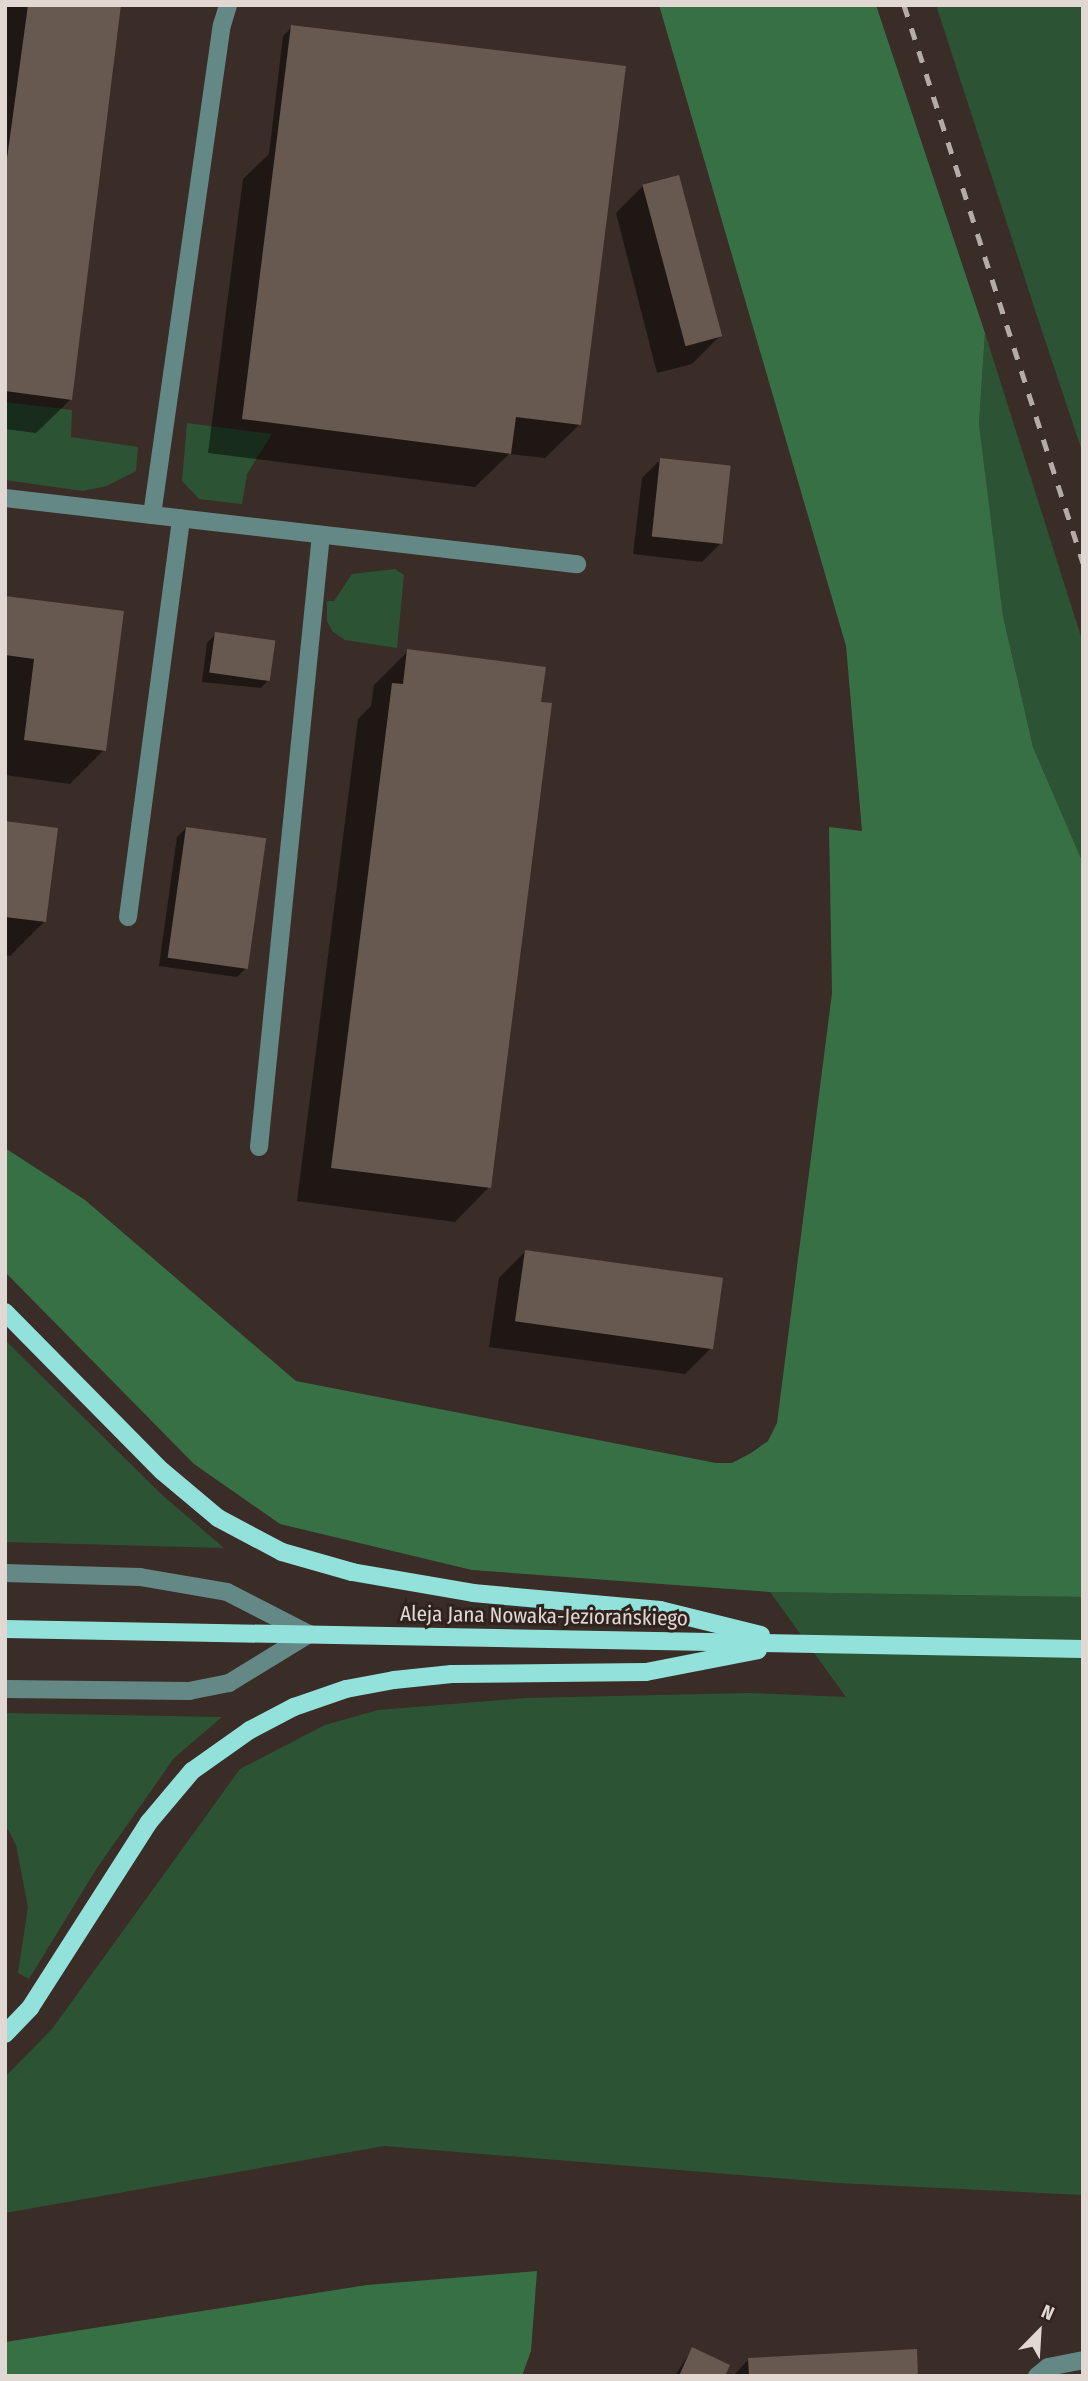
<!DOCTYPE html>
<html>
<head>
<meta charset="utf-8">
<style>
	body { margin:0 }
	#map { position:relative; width:1088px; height:2381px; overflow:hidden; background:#3a2c27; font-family:"Fira Sans Condensed",sans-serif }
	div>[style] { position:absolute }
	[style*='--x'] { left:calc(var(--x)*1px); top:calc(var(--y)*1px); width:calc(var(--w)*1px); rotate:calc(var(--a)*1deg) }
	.green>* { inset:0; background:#2d5335 }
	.forest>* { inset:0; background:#377044 }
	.shadow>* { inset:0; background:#0007 }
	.building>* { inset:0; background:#675850; transform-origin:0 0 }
	.minor>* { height:18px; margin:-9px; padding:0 9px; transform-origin:9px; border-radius:9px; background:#638885 }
	.major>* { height:18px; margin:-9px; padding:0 9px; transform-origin:9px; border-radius:9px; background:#92e2db }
	.rail>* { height:5px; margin-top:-2.5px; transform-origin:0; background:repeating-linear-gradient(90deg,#b5aba7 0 12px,transparent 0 24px) }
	span { translate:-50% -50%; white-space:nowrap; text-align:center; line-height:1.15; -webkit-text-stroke:6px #30221d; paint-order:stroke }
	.street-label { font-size:21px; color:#e1d8d4 }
	.frame { position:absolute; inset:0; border:7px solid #e1d8d4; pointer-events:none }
	.north { position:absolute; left:1004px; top:2297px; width:70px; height:70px; -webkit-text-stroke:5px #30221d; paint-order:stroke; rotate:24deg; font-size:19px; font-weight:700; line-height:28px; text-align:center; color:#e1d8d4 }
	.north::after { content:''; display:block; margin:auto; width:24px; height:32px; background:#e1d8d4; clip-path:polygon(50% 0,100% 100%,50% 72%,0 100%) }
</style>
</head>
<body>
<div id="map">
	<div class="green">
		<div style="clip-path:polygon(936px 5px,1083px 5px,1083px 454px,1038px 319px)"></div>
		<div style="clip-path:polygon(985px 333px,1083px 643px,1083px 863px,1033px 747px,1003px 616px,979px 424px)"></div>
		<div style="clip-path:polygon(5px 402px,72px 410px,71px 437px,138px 447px,136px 471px,107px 486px,83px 491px,5px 480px)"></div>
		<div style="clip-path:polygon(187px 423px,272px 434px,247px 474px,242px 504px,199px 499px,182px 481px)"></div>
		<div style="clip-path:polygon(395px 569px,404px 575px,397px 648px,345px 640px,333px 632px,327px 621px,327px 601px,334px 601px,352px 574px)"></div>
		<div style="clip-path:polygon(5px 1340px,161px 1494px,224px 1548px,5px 1542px)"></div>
		<div style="clip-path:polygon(770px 1592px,1083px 1597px,1083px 2195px,838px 2183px,384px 2146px,5px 2213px,5px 2077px,52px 2029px,240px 1769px,325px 1725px,378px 1710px,525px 1698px,749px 1693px,846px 1697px)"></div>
		<div style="clip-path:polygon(5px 1713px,222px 1717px,174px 1758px,97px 1868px,29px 1979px,18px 1973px,28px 1907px,16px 1845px,5px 1824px)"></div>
	</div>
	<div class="forest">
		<div style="clip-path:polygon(659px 5px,876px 5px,985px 333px,979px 424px,1003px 616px,1033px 747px,1083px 863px,1083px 1597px,770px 1592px,472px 1570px,280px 1524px,194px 1464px,5px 1272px,5px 1148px,85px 1200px,296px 1381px,716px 1463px,732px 1463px,751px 1453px,768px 1441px,777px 1423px,832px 993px,829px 827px,862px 831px,846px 646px)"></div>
		<div style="clip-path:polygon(537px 2271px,531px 2351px,522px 2376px,5px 2376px,5px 2342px,367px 2285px)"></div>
	</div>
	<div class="shadow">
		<div style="clip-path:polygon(5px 5px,119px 5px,71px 399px,36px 433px,5px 429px)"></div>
		<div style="clip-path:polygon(292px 27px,580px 424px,545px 458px,509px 454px,475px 487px,208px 453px,243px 179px,269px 154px,283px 36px)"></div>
		<div style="clip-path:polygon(643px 186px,719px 337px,692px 364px,657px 373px,616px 213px)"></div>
		<div style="clip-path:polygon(660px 460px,720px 544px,702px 562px,633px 554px,642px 478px)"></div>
		<div style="clip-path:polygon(5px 598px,104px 750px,70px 784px,5px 775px)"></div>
		<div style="clip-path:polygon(216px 634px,269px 679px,261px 688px,202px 682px,207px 643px)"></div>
		<div style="clip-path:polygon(408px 651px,489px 1187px,455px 1222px,297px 1201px,358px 719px,371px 706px,374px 685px)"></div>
		<div style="clip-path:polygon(5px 823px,44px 922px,10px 956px,5px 955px)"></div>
		<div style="clip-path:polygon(186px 828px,246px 968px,237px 977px,159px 966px,177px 837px)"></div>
		<div style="clip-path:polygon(526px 1251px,712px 1347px,685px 1374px,489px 1347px,499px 1278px)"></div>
		<div style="clip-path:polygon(692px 2349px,723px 2376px,675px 2376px)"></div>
		<div style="clip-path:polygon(749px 2359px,916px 2376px,733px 2376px)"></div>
	</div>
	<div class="building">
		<div style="clip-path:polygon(28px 5px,121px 5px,72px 400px,5px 391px,5px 173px)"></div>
		<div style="clip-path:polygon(291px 25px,626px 66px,581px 425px,516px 417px,511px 454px,242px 419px)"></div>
		<div style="left:679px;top:175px;width:167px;height:38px;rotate:75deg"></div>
		<div style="left:660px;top:458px;width:71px;height:79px;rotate:6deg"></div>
		<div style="clip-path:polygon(5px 596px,124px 611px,106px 751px,24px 740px,34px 659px,5px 655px)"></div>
		<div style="left:215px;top:632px;width:61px;height:41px;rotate:8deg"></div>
		<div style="clip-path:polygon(407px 649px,546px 667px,541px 702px,552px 703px,491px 1188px,331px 1168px,392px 683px,403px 684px)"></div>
		<div style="clip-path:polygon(5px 821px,58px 828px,46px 922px,5px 917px)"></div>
		<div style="left:186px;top:827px;width:81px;height:132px;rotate:8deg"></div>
		<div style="left:525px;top:1250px;width:200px;height:72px;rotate:8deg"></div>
		<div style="clip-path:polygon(692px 2347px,730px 2365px,725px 2376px,679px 2376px)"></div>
		<div style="clip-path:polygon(917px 2349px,918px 2376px,749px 2376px,748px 2358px)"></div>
	</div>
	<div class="minor">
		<div style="--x:5;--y:498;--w:148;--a:6.6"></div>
		<div style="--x:152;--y:515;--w:495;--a:-81.9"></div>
		<div style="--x:222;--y:25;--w:21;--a:-73"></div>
		<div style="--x:152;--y:515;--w:428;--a:6.6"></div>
		<div style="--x:128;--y:917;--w:402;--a:-82.4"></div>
		<div style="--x:259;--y:1147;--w:615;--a:-84.22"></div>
		<div style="--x:5;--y:1573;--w:135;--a:1.7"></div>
		<div style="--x:140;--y:1577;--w:88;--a:9.8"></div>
		<div style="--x:227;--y:1592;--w:92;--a:27.1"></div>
		<div style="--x:309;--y:1634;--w:94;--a:148.5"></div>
		<div style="--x:229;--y:1683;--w:41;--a:168.7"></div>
		<div style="--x:189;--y:1691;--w:184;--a:-179.4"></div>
		<div style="--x:1037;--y:2376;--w:14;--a:-39"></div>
		<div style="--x:1048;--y:2367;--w:36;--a:-11"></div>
	</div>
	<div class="major">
		<div style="--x:5;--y:1312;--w:223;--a:45.4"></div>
		<div style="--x:162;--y:1471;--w:73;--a:40"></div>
		<div style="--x:218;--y:1518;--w:72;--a:28"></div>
		<div style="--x:282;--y:1552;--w:73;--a:15.9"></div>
		<div style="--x:352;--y:1572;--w:123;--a:9.8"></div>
		<div style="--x:473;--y:1593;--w:188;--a:5.2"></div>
		<div style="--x:660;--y:1610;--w:104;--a:13.9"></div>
		<div style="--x:5;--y:1629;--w:1078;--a:1.06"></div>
		<div style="--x:5;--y:2034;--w:36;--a:-46"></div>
		<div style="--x:30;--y:2008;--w:221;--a:-57.4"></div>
		<div style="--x:149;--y:1822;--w:67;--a:-49.9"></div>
		<div style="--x:192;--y:1771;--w:71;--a:-35.3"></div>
		<div style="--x:250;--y:1730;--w:50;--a:-27.6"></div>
		<div style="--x:294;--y:1707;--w:55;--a:-19.1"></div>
		<div style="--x:346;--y:1689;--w:49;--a:-10.6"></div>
		<div style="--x:394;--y:1680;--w:58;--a:-5.9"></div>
		<div style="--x:452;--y:1674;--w:194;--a:-0.6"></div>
		<div style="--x:646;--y:1672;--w:114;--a:-11.1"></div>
	</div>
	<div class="rail">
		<div style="--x:904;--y:5;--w:586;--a:72.21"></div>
	</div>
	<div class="street-label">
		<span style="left:544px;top:1616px;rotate:1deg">Aleja Jana Nowaka-Jeziorańskiego</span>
	</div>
	<div class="frame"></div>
	<div class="north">N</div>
</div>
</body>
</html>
